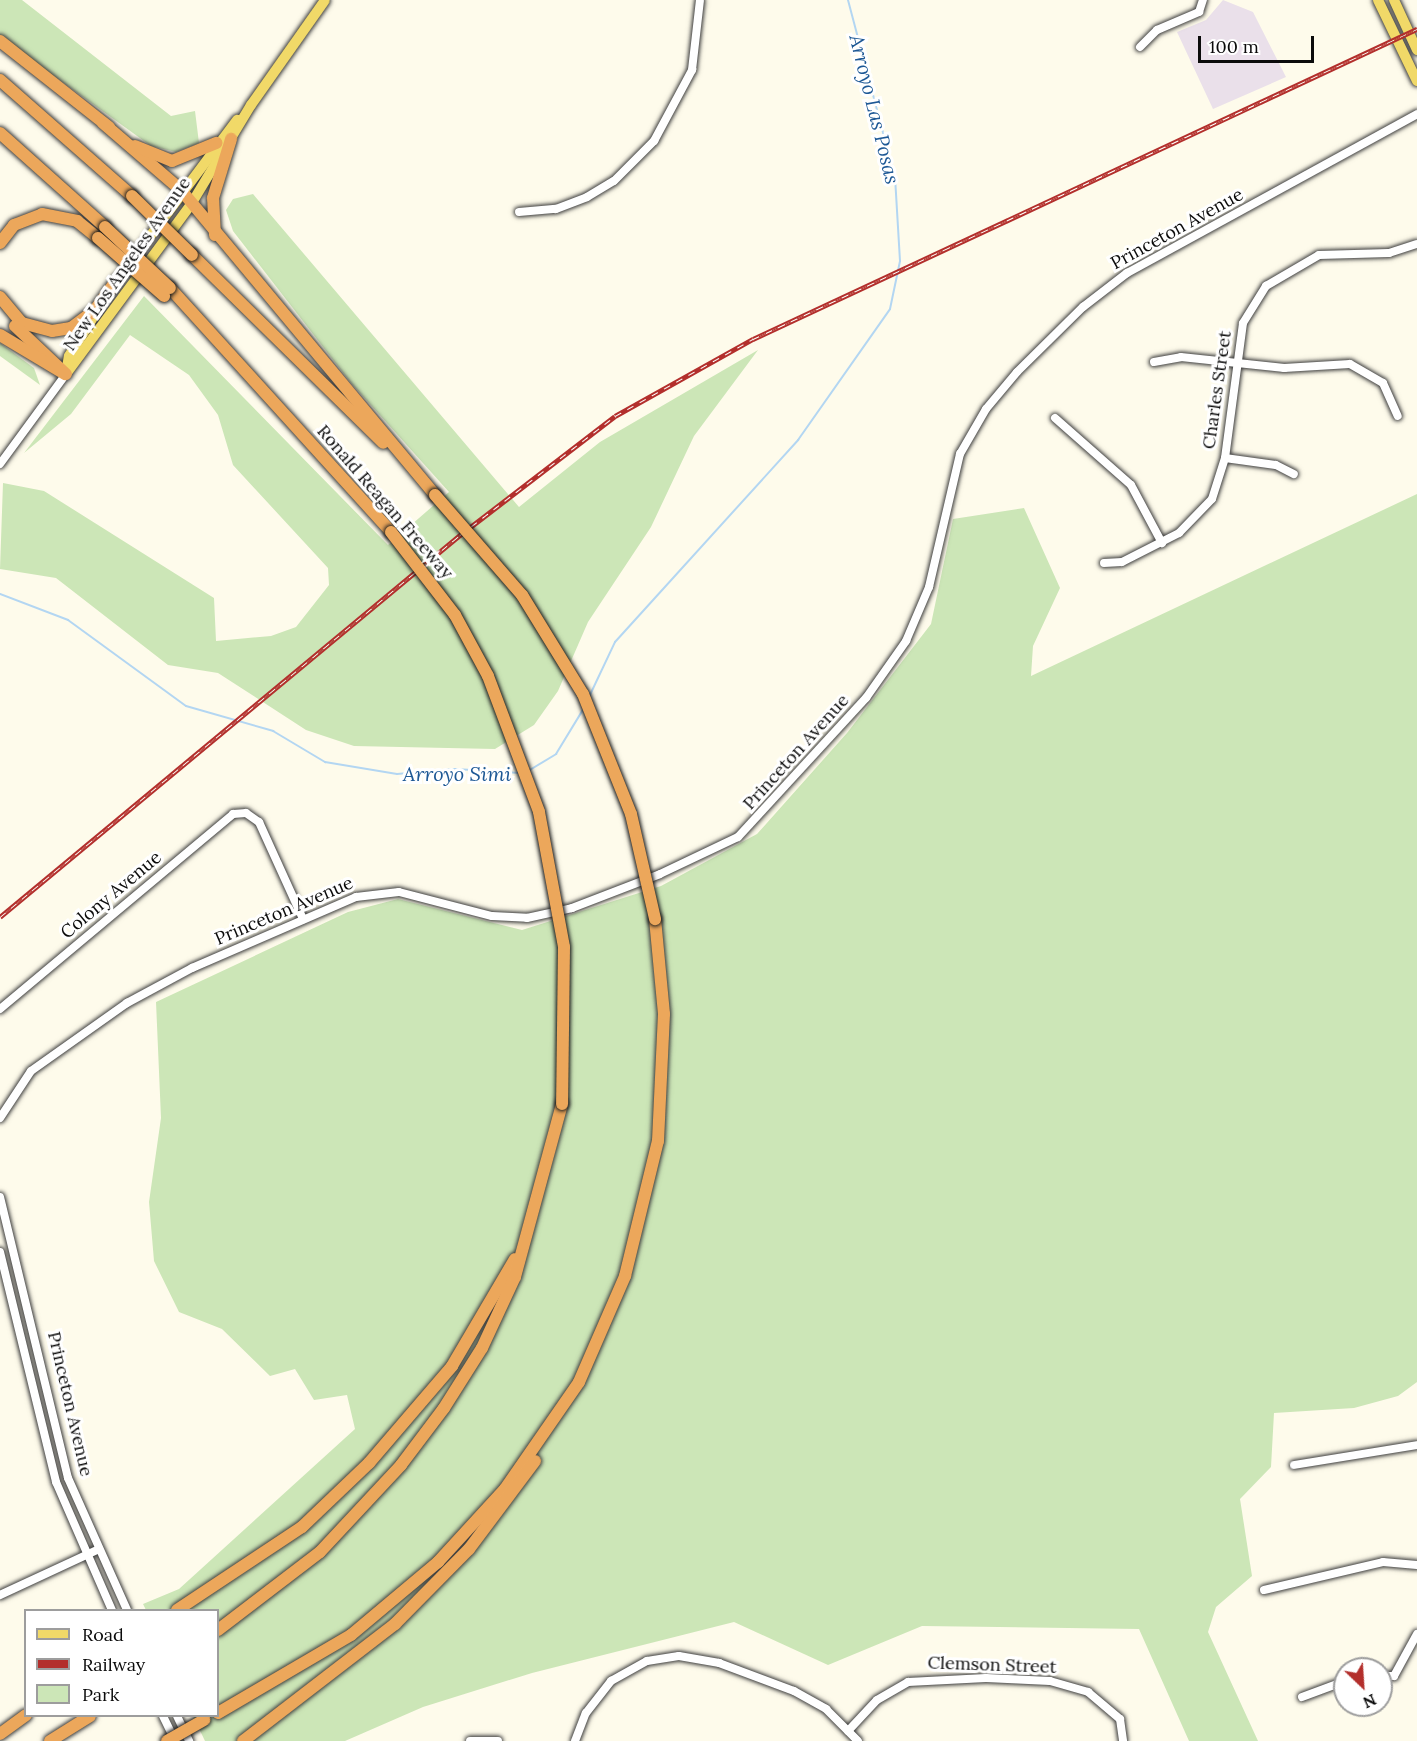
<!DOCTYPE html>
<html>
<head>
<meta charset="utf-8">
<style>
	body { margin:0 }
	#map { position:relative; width:1417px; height:1741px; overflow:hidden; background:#fefbeb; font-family:Lora,serif }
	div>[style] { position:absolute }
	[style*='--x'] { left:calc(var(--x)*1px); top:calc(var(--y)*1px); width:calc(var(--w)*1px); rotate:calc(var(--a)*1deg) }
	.industrial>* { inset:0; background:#eae0ea }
	.green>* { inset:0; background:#cce6b7 }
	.stream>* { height:2px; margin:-1px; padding:0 1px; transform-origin:1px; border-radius:1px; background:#b3d6f2 }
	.roads { filter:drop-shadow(0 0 2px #3e3e3e) drop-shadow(0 0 2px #3e3e3e) }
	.minor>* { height:8px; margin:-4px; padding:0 4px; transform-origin:4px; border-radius:4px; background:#fff }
	.major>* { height:10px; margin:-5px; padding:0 5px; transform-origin:5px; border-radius:5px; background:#f1d968 }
	.highway>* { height:12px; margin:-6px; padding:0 6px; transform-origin:6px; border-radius:6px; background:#eca75b }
	.rail>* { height:4.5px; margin-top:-2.25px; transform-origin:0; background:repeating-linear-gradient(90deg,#fff 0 7px,#b32f2c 0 14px); box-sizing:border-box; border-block:2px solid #b32f2c }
	.bridges { filter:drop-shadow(0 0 2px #1c1c1c) drop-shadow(0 0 2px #1c1c1c) }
	.highway-bridge>* { height:12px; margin:-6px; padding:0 6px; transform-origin:6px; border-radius:6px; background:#eca75b }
	span { translate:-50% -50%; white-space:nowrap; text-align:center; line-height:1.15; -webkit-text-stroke:6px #fff; paint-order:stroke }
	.street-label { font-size:18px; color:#0b0b0b }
	.water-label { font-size:20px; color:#1d5895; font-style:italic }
	.legend { position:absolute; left:24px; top:1609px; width:195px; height:108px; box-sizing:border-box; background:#fff; border:2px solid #9d9d9d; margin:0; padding:8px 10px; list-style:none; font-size:18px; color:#0b0b0b }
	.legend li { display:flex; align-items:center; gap:12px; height:30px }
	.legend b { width:30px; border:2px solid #9d9d9d }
	.north { position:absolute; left:1333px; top:1657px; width:60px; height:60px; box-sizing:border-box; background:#fff; border:2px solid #9d9d9d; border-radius:50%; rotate:155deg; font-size:16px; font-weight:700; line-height:24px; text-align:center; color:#0b0b0b }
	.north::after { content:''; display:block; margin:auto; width:21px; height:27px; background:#b32f2c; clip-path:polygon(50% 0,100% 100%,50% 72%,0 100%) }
	.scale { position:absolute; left:1198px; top:36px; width:116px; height:27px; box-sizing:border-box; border:3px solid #0b0b0b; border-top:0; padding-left:8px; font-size:18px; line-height:21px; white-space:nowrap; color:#0b0b0b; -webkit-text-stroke:4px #fff; paint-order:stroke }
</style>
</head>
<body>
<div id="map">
	<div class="industrial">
		<div style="clip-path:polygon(1223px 0,1253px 12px,1286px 77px,1213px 109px,1177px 32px,1206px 20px)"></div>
	</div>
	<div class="green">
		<div style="clip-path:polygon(0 0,22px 0,171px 116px,195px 111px,199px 143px,176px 152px,151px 146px,0 37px)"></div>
		<div style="clip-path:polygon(253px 194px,519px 507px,600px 442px,758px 350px,694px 436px,651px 527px,588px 622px,558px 691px,534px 725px,495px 749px,354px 746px,306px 730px,218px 673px,168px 665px,56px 578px,0 569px,3px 483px,44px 491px,214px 598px,216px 641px,271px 636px,296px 627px,329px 585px,328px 568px,233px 465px,218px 415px,189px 375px,130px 335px,71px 414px,24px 453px,144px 296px,388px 545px,449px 492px,351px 383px,233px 231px,226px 210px,233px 199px)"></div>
		<div style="clip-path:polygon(0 343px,34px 368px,40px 385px,0 356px)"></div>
		<div style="clip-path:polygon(1417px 494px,1417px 1382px,1398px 1396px,1354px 1408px,1274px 1413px,1271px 1467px,1240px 1499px,1252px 1576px,1216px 1607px,1208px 1632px,1258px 1741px,1189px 1741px,1139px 1629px,922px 1626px,828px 1665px,734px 1622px,532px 1673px,423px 1707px,345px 1741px,205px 1741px,193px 1716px,218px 1716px,218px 1610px,146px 1610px,143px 1604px,179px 1589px,355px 1429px,347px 1395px,314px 1400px,295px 1369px,270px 1376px,222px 1329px,179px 1312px,154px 1261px,149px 1202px,161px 1118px,156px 1002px,348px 912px,398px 899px,522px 930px,661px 886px,757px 834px,847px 733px,931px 624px,953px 519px,1024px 508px,1060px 588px,1033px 646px,1031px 676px)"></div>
	</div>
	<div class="stream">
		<div style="--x:0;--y:594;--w:73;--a:20.9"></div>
		<div style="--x:68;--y:620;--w:146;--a:36.1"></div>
		<div style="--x:186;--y:706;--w:91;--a:16"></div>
		<div style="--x:273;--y:731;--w:61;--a:30.8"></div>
		<div style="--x:325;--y:762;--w:73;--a:9.5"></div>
		<div style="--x:397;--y:774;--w:58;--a:-4.9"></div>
		<div style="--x:455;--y:769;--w:65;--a:3.5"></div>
		<div style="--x:589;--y:697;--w:61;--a:-64.7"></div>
		<div style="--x:615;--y:642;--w:273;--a:-47.8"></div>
		<div style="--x:798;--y:440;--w:160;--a:-54.9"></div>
		<div style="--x:890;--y:309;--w:49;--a:-78.2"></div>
		<div style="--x:900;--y:261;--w:83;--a:-93.4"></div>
		<div style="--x:895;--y:178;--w:184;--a:-104.8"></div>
		<div style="--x:528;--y:771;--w:33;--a:-31"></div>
		<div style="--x:556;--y:754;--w:54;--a:-58.7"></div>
	</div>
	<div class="roads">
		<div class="minor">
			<div style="--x:1140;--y:47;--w:24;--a:-45"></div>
			<div style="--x:1157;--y:30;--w:46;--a:-23.2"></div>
			<div style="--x:1199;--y:12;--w:13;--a:-72"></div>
			<div style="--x:519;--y:212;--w:37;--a:-5"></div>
			<div style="--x:556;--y:209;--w:33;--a:-21"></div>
			<div style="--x:587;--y:197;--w:31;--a:-31"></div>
			<div style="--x:614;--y:181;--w:57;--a:-45"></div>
			<div style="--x:654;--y:141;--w:81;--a:-61.8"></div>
			<div style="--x:692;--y:70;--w:70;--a:-83.5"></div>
			<div style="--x:1154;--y:362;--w:27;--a:-10"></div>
			<div style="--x:1181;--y:357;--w:104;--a:6.1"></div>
			<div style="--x:1284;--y:368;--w:66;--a:-3.5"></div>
			<div style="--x:1350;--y:364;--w:38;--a:30"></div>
			<div style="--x:1383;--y:383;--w:36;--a:66"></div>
			<div style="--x:1055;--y:418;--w:101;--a:41.4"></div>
			<div style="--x:1131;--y:485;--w:66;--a:61.9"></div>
			<div style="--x:1225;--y:458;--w:51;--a:7.8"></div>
			<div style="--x:1276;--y:465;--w:20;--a:27"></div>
			<div style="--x:0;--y:464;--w:112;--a:-53.7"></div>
			<div style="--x:1104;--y:563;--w:18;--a:-3"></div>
			<div style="--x:1122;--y:562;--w:64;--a:-27"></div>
			<div style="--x:1179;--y:533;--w:47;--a:-45.9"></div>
			<div style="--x:1212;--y:499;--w:43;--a:-72.4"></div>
			<div style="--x:1225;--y:458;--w:136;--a:-82.4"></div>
			<div style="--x:1243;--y:323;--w:44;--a:-58.1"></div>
			<div style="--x:1266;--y:286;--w:61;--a:-30.3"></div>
			<div style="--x:1319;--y:255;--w:70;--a:-1.6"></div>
			<div style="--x:1389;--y:253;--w:29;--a:-18"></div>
			<div style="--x:0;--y:1009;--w:304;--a:-39.9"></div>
			<div style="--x:233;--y:814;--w:13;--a:-4"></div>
			<div style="--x:246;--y:813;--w:16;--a:35"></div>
			<div style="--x:259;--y:822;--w:107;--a:65.6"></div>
			<div style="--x:0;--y:1118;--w:56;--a:-56.6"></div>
			<div style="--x:31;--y:1071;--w:118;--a:-35.3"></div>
			<div style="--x:127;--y:1003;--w:74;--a:-28.3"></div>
			<div style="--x:192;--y:968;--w:179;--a:-23.4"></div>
			<div style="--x:356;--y:897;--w:43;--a:-6.6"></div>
			<div style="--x:399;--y:892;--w:96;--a:14.5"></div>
			<div style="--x:492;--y:916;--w:35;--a:3"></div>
			<div style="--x:527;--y:918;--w:46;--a:-12.5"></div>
			<div style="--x:572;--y:908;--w:94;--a:-21.1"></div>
			<div style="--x:660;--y:874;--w:86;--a:-25.4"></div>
			<div style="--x:738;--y:837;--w:189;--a:-47.4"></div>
			<div style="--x:866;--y:698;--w:70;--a:-54.9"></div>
			<div style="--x:906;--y:641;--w:59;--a:-66.9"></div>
			<div style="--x:929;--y:587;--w:137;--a:-76.9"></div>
			<div style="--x:960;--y:454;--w:52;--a:-60"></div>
			<div style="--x:986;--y:409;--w:48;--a:-50"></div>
			<div style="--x:1017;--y:372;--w:93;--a:-44.6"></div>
			<div style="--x:1083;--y:307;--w:56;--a:-37.7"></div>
			<div style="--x:1127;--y:273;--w:331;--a:-28.7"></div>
			<div style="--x:0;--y:1197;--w:289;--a:76.4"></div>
			<div style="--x:68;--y:1478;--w:145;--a:65.9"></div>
			<div style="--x:0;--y:1252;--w:237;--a:76.3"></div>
			<div style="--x:56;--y:1482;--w:140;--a:66.4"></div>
			<div style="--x:1294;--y:1465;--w:125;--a:-9.2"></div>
			<div style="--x:1264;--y:1590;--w:122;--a:-13.2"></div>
			<div style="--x:1383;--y:1562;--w:34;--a:5"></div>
			<div style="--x:0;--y:1595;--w:109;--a:-24.9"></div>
			<div style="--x:1381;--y:1676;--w:13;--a:0"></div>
			<div style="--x:1394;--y:1676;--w:48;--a:-61.3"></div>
			<div style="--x:1302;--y:1697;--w:46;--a:-20.4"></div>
			<div style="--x:163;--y:1716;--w:28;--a:64"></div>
			<div style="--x:177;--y:1716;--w:28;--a:64"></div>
			<div style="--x:848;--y:1731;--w:42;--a:-46.9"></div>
			<div style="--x:877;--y:1700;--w:36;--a:-30"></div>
			<div style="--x:908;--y:1682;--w:78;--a:-2.9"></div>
			<div style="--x:986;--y:1678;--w:64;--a:2.7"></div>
			<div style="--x:1050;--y:1681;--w:40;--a:16"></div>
			<div style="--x:1088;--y:1692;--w:42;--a:40.2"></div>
			<div style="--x:1120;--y:1719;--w:22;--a:82"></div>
			<div style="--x:470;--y:1741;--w:28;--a:0"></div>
			<div style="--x:575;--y:1741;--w:30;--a:-69"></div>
			<div style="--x:586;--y:1713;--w:41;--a:-52"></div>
			<div style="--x:611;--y:1681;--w:41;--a:-29.1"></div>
			<div style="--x:647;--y:1661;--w:32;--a:-9"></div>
			<div style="--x:679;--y:1656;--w:41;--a:9.9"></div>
			<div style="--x:719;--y:1663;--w:80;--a:20.5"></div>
			<div style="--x:794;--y:1691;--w:37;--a:29"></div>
			<div style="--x:826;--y:1709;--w:45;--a:45"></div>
		</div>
		<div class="major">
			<div style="--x:1378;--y:0;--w:90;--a:64.3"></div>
			<div style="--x:1394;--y:0;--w:55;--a:65.3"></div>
			<div style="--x:112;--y:287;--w:209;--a:-53.2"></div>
			<div style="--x:66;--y:374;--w:209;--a:-53.6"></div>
			<div style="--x:190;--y:206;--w:118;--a:-58.9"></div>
			<div style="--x:251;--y:105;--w:128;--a:-54.8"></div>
			<div style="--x:66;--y:374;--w:18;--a:-81"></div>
			<div style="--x:69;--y:356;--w:57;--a:-58"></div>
		</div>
		<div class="highway">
			<div style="--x:0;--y:41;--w:139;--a:38.3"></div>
			<div style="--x:0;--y:80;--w:176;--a:41.3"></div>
			<div style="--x:103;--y:123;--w:103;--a:40.7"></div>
			<div style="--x:181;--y:190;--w:397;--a:50.2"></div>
			<div style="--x:0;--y:133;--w:141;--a:41.8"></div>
			<div style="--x:135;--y:146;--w:40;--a:22"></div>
			<div style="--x:172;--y:161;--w:48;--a:-22.2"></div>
			<div style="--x:215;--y:235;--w:37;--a:-93"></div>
			<div style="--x:213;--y:198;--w:62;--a:-73"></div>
			<div style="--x:0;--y:243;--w:23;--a:-52"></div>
			<div style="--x:14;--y:225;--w:30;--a:-21"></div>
			<div style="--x:42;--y:214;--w:36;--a:11"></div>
			<div style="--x:77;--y:221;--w:27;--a:39"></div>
			<div style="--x:192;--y:255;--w:268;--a:44.5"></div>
			<div style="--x:170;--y:288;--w:329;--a:47.8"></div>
			<div style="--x:0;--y:297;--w:34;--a:50"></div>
			<div style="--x:22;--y:323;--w:31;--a:15"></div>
			<div style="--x:52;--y:331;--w:19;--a:-9"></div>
			<div style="--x:71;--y:328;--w:30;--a:-37"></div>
			<div style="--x:95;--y:310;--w:36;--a:-54"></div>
			<div style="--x:15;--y:326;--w:70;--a:43.3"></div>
			<div style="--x:0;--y:335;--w:76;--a:31"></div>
			<div style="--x:177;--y:1610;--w:150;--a:-33.6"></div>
			<div style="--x:302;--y:1527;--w:93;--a:-43.7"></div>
			<div style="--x:369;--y:1463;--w:128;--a:-49.4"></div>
			<div style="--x:452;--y:1366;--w:124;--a:-59.5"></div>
			<div style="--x:218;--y:1630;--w:128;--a:-37.4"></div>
			<div style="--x:320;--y:1552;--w:119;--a:-47"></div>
			<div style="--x:401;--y:1465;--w:71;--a:-53"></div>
			<div style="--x:444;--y:1408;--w:71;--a:-57.7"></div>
			<div style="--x:482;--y:1348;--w:78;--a:-65.1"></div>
			<div style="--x:515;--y:1277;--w:179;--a:-74.8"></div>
			<div style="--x:218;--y:1713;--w:154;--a:-30.4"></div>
			<div style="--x:351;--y:1635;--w:114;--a:-40"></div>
			<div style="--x:438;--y:1562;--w:99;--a:-47.5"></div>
			<div style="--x:505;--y:1489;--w:130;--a:-55.3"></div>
			<div style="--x:579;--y:1382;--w:116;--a:-66.5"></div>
			<div style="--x:625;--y:1276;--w:139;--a:-76.3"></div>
			<div style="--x:658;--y:1141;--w:127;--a:-87.3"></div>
			<div style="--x:664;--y:1014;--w:95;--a:-95.4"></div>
			<div style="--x:0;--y:1734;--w:32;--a:-36"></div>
			<div style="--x:50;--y:1741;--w:47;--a:-32"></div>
			<div style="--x:243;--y:1741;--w:192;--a:-37.6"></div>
			<div style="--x:395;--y:1624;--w:105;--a:-45.4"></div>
			<div style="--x:469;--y:1549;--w:110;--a:-53.1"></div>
		</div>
	</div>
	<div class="rail">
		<div style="--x:0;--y:917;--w:598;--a:-39.71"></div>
		<div style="--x:460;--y:535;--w:195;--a:-37.5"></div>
		<div style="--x:615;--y:416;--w:158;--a:-29.2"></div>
		<div style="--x:753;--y:339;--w:733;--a:-25.03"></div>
	</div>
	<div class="bridges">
		<div class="highway-bridge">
			<div style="--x:132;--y:196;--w:84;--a:44.5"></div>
			<div style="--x:105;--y:227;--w:89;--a:43.2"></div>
			<div style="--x:98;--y:238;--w:88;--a:41.3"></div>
			<div style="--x:435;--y:495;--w:133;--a:49"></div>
			<div style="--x:522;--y:595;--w:116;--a:58.4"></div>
			<div style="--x:583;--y:694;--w:129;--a:68.2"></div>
			<div style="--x:631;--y:814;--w:108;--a:77.1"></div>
			<div style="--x:391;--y:532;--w:105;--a:52.4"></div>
			<div style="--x:455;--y:615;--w:69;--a:61.6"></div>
			<div style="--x:488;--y:676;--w:145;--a:69.4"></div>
			<div style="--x:539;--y:812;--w:137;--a:79.5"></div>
			<div style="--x:564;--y:947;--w:157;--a:90.7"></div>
			<div style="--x:167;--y:1741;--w:43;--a:-29.6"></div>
		</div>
	</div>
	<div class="street-label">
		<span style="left:1177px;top:229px;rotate:-29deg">Princeton Avenue</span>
		<span style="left:127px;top:264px;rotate:-55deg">New Los Angeles Avenue</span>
		<span style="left:1217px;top:390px;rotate:-82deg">Charles Street</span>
		<span style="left:385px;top:502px;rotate:49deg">Ronald Reagan Freeway</span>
		<span style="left:796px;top:752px;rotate:-48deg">Princeton Avenue</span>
		<span style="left:111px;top:895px;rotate:-40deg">Colony Avenue</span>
		<span style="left:284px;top:911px;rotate:-23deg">Princeton Avenue</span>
		<span style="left:70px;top:1404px;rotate:77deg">Princeton Avenue</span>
		<span style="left:992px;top:1665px;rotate:2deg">Clemson Street</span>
	</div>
	<div class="water-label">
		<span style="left:875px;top:109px;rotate:76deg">Arroyo Las Posas</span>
		<span style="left:457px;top:773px">Arroyo Simi</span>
	</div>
	<ul class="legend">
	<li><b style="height:8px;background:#f1d968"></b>Road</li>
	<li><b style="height:8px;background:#b32f2c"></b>Railway</li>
	<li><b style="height:16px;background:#cce6b7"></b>Park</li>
	</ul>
	<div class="north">N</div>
	<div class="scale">100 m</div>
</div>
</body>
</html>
